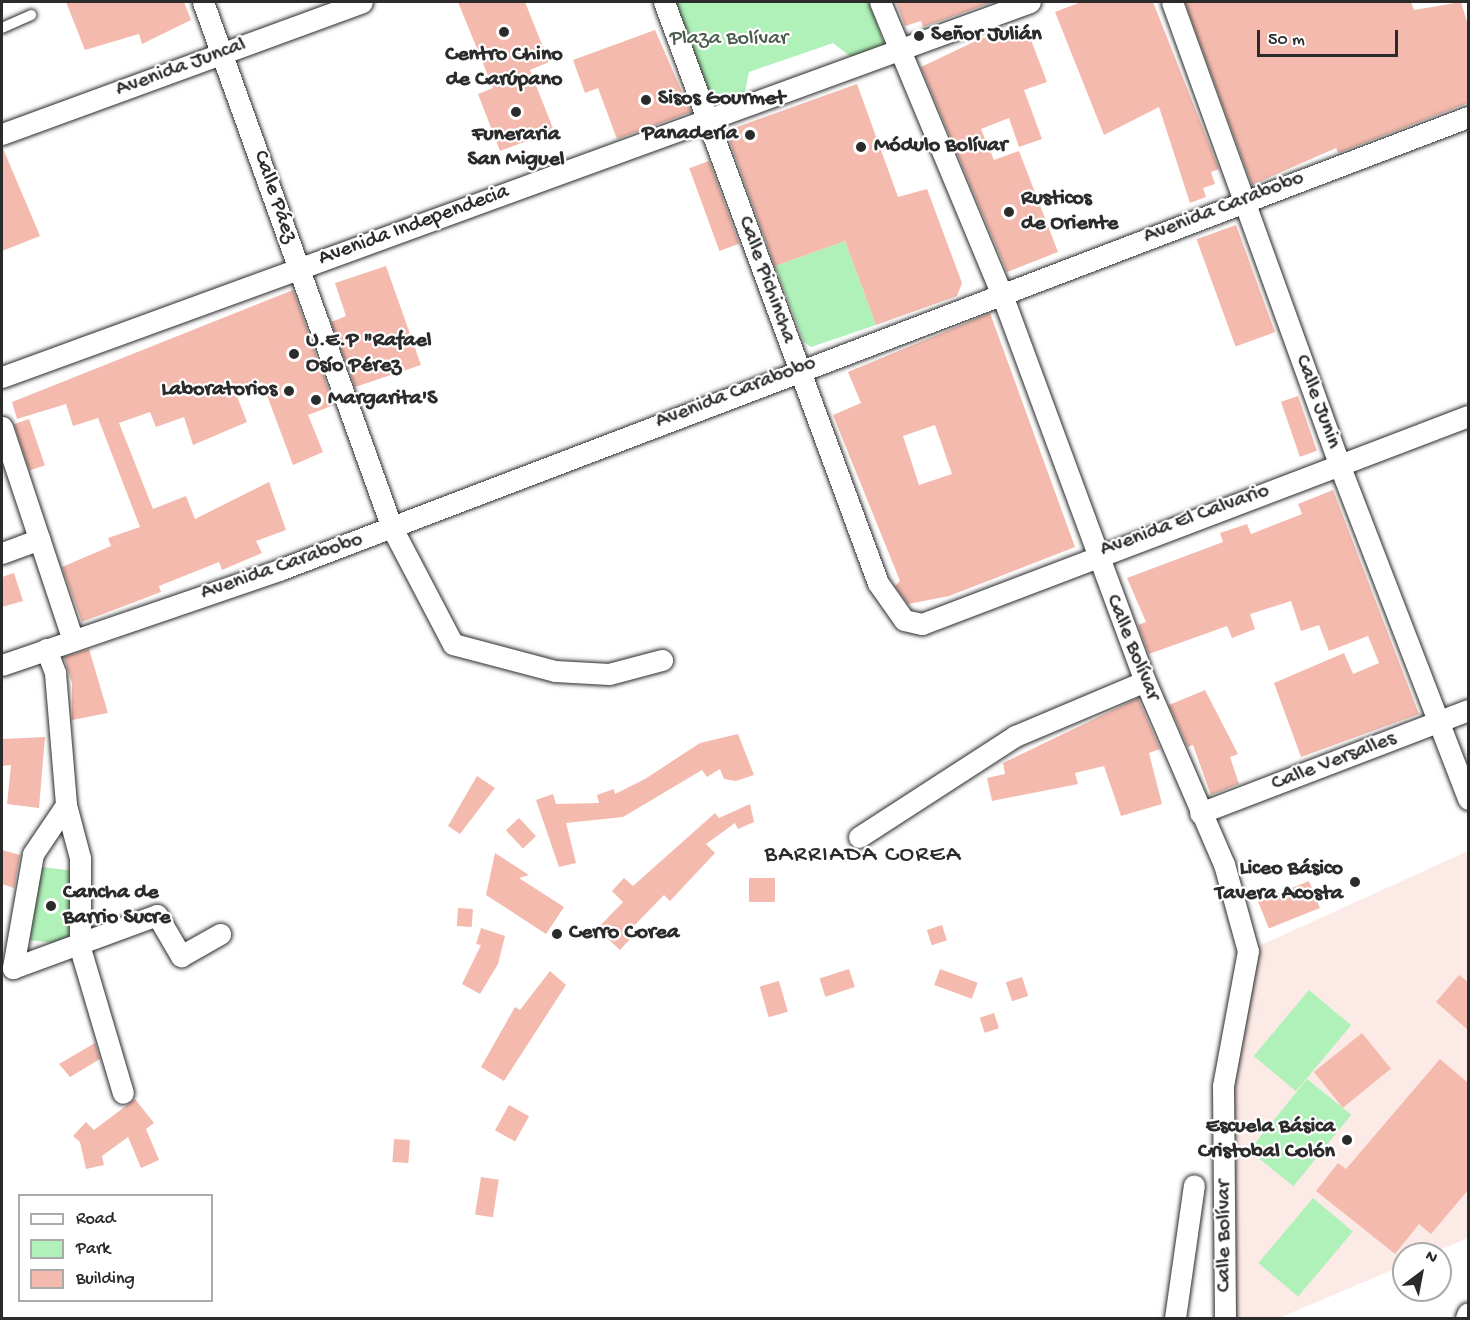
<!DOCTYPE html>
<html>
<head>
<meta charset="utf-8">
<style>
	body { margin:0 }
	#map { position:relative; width:1470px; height:1320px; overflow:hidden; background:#fff; font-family:"Gochi Hand",sans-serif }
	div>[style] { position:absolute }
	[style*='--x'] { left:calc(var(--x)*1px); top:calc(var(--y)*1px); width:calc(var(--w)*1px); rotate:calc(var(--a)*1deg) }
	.built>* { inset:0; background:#fceae6 }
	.green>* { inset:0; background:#b0f1b9; transform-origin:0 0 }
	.building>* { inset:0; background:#f4baad; transform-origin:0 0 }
	.roads { filter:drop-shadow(0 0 2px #2b2b2b) drop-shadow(0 0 2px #2b2b2b) }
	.service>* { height:10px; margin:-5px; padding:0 5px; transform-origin:5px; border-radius:5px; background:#fff }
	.minor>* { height:21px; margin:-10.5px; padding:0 10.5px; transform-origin:10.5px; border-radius:10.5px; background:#fff }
	.dots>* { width:16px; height:16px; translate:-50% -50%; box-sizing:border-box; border:3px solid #fff; border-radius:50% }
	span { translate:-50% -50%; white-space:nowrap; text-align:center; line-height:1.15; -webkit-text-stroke:4.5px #fff; paint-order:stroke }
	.poi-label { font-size:22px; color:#2b2b2b; font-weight:700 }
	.left { translate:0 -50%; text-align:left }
	.right { translate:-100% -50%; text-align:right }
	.park-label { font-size:22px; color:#4c5c4e }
	.street-label { font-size:22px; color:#2b2b2b }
	.neighbourhood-label { font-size:24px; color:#2b2b2b; letter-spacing:1.5px }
	.frame { position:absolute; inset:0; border:3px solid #2b2b2b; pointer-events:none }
	.legend { position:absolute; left:18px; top:1194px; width:195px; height:108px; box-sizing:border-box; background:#fff; border:2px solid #aaa; margin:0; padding:8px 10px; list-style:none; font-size:18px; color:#2b2b2b }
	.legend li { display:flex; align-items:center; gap:12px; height:30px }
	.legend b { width:30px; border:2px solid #aaa }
	.north { position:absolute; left:1392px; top:1242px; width:60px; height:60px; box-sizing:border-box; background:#fff; border:2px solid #aaa; border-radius:50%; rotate:32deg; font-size:16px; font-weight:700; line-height:24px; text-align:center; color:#2b2b2b }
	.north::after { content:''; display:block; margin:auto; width:21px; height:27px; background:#2b2b2b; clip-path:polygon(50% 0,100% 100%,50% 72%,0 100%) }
	.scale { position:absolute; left:1257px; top:30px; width:141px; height:27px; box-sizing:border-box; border:3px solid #2b2b2b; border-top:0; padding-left:8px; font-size:18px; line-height:21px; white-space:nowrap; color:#2b2b2b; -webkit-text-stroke:4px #fff; paint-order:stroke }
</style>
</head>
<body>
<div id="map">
	<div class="built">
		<div style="clip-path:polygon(1468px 851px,1468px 1238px,1430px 1254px,1404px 1254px,1404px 1265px,1279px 1318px,1225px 1318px,1223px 1086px,1248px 951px)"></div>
	</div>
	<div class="green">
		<div style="clip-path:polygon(673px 2px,870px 2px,886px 50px,855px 60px,833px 43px,749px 72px,743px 102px,715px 111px)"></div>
		<div style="clip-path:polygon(845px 241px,876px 325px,811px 347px,804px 342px,775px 266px)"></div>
		<div style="left:34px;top:866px;width:43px;height:74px;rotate:7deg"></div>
		<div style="left:1309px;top:990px;width:55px;height:86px;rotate:40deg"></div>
		<div style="left:1307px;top:1079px;width:57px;height:92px;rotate:39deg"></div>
		<div style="left:1313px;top:1198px;width:52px;height:85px;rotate:40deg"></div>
	</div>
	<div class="building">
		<div style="clip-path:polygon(66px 2px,184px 2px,191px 20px,142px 44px,139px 34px,85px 50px)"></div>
		<div style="clip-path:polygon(458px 2px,525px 2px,549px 62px,530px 70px,554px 131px,500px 151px,478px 94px,493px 88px)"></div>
		<div style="clip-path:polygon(896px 2px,993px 2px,923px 27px,921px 21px,905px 26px)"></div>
		<div style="clip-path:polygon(1081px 2px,1153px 2px,1219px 169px,1211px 172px,1215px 184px,1203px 188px,1206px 197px,1190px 203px,1159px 107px,1104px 135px,1055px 12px)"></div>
		<div style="clip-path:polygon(1185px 2px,1411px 2px,1414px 10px,1461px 2px,1468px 25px,1468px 103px,1338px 153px,1336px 148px,1252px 185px)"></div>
		<div style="clip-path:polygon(1026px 27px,1047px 82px,1024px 90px,1042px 139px,1019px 147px,1009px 118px,981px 129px,994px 160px,1019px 151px,1058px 252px,1007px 272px,921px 67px,980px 39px)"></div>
		<div style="clip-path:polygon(655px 30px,691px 112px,617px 139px,598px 88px,585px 93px,573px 60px)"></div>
		<div style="clip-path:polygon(857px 84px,898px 197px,927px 189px,962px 283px,957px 296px,876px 325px,845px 241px,775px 266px,726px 131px)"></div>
		<div style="clip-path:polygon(2px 146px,40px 236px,2px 251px)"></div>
		<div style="left:709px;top:161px;width:88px;height:21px;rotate:70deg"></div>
		<div style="left:1236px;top:225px;width:114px;height:42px;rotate:70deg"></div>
		<div style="clip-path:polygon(386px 266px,421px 365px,355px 387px,331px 322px,346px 316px,335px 283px)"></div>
		<div style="clip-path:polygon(293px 290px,334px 405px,308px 415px,323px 452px,293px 465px,262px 382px,235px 391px,247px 422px,193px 445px,184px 417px,156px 427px,150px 412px,119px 423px,153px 509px,186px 496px,195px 519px,269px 482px,286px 530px,256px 541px,262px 553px,222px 570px,219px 562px,159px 586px,161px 592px,82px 622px,62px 567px,111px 546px,108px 538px,140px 527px,98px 418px,73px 426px,66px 404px,17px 419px,12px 402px)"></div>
		<div style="clip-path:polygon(evenodd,990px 313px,1075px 547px,949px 596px,908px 604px,895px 586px,900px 581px,833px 415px,861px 403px,848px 372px,990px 313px,935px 425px,952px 474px,919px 485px,903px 436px,935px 425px)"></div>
		<div style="left:1298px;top:396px;width:58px;height:18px;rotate:71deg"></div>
		<div style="left:29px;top:419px;width:49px;height:16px;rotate:71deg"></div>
		<div style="clip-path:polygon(1333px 490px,1419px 714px,1301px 757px,1274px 683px,1344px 653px,1353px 674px,1379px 663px,1368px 636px,1329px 651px,1319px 625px,1301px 631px,1291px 601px,1250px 614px,1255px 629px,1232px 638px,1227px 626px,1149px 654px,1138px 625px,1146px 622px,1127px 578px,1223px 542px,1220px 533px,1247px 524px,1251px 534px,1302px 514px,1298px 504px)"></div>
		<div style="clip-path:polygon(14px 573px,23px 601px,2px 607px,2px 577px)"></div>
		<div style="clip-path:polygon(89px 649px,108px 713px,72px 720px,72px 683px,64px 657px)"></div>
		<div style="clip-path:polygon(1205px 690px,1238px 754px,1230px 757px,1239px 784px,1211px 795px,1193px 745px,1188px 747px,1169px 705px)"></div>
		<div style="clip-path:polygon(1138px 698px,1160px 749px,1149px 753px,1162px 804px,1121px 816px,1104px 766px,1075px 773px,1078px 784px,992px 801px,987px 778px,1005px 774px,1003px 763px)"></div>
		<div style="clip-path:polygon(738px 734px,754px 775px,736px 781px,724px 779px,720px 769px,707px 777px,702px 770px,623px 817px,566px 823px,576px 863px,559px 867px,536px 800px,553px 794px,556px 804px,599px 803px,597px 795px,614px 789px,615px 794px,645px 779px,700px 743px)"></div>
		<div style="clip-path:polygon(45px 737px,39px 808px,7px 804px,11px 765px,2px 766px,2px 739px)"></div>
		<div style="clip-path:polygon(477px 776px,495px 788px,460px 834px,448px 826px)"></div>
		<div style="clip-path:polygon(750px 804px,754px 822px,738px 829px,735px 823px,706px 844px,715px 853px,670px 901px,664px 895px,628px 932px,633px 936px,620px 950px,597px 929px,623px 902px,612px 891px,624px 878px,633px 886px,715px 813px,719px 818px)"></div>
		<div style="left:519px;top:818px;width:25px;height:18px;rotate:47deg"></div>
		<div style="clip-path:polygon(2px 850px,20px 855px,14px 888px,2px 884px)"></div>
		<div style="clip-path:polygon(495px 853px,529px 875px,519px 878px,564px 907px,546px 934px,486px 895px)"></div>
		<div style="left:749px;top:878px;width:26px;height:24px"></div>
		<div style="left:1309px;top:881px;width:29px;height:55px;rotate:68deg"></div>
		<div style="left:458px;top:908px;width:15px;height:18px;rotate:4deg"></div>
		<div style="left:942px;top:925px;width:16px;height:16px;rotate:72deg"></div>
		<div style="clip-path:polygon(481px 928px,505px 936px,498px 964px,480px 994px,462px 984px,481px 945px,476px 944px)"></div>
		<div style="left:849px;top:969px;width:19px;height:31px;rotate:72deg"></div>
		<div style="left:940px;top:969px;width:40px;height:17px;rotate:20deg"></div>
		<div style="clip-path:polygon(550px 971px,566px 985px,504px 1081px,481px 1067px,515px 1007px,520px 1010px)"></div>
		<div style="clip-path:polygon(1459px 975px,1468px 982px,1468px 1030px,1436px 1002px)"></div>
		<div style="left:1022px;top:977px;width:20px;height:17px;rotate:72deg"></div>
		<div style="left:779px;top:981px;width:32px;height:20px;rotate:74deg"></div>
		<div style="left:994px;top:1013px;width:16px;height:15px;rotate:72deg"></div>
		<div style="left:1362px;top:1033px;width:46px;height:62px;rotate:51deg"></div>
		<div style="clip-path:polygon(95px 1043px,100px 1059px,70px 1077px,59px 1064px)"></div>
		<div style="clip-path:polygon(1440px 1059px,1468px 1083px,1468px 1190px,1431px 1234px,1419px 1224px,1395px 1254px,1316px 1191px,1338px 1163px,1346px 1169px)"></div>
		<div style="clip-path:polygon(135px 1099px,154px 1123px,146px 1129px,159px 1160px,141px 1168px,128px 1137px,102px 1156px,104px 1165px,86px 1169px,80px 1142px,73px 1136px,86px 1122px,94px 1130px)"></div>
		<div style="left:509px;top:1105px;width:23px;height:29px;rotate:29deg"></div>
		<div style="left:394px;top:1139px;width:16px;height:23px;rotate:4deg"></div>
		<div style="left:481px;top:1177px;width:18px;height:38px;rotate:9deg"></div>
	</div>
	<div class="roads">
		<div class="service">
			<div style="--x:2;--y:28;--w:32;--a:-24"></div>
		</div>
		<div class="minor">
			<div style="--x:203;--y:2;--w:559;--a:70.24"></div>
			<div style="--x:392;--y:528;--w:131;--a:62.3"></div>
			<div style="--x:453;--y:644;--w:106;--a:14.8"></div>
			<div style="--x:555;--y:671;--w:54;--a:3.2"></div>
			<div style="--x:609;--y:674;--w:55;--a:-14.8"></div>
			<div style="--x:664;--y:2;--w:619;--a:69.78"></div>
			<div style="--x:878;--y:583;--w:45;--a:54.9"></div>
			<div style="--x:904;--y:620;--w:18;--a:13"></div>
			<div style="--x:922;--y:624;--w:584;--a:-20.85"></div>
			<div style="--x:880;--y:2;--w:314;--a:67.4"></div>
			<div style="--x:1001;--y:292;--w:415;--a:69.7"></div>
			<div style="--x:1145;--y:681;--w:199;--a:66.7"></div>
			<div style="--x:1224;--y:864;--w:90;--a:74.6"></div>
			<div style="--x:1248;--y:951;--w:137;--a:100.5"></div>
			<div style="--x:1223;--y:1086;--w:232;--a:89.5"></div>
			<div style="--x:1172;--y:2;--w:491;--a:70.1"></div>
			<div style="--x:1339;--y:464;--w:359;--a:68.9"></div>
			<div style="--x:2;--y:134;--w:383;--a:-20.1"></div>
			<div style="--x:2;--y:377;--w:1094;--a:-20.04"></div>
			<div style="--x:2;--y:427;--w:221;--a:71.6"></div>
			<div style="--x:2;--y:553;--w:40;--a:-20.2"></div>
			<div style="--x:46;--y:649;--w:26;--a:69"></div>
			<div style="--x:55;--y:673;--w:132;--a:85.2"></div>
			<div style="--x:66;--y:805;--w:55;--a:75.2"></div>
			<div style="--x:80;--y:858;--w:90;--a:90"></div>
			<div style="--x:80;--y:948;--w:151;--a:73.5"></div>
			<div style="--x:2;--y:665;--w:293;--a:-18.9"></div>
			<div style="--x:279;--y:570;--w:1272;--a:-20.86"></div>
			<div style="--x:66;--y:805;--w:59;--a:124"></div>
			<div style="--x:33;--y:854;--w:116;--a:100"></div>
			<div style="--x:13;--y:968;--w:153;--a:-20.2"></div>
			<div style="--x:157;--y:915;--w:48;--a:59.7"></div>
			<div style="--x:181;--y:956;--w:45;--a:-29.4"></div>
			<div style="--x:1200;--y:813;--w:287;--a:-21"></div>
			<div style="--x:859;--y:837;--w:186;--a:-32.9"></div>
			<div style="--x:1015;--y:736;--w:141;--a:-22.9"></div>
			<div style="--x:1175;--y:1318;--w:134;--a:-81.9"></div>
			<div style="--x:1466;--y:1318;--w:5;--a:-68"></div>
		</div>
	</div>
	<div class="dots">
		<div style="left:504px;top:32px;background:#2b2b2b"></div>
		<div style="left:919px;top:36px;background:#2b2b2b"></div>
		<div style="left:646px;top:100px;background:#2b2b2b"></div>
		<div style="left:516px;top:112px;background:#2b2b2b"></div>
		<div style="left:750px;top:135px;background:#2b2b2b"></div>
		<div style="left:861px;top:147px;background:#2b2b2b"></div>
		<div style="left:1009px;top:212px;background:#2b2b2b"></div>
		<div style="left:294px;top:354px;background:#2b2b2b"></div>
		<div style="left:289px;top:391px;background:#2b2b2b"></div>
		<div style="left:316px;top:400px;background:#2b2b2b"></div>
		<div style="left:1355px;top:882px;background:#2b2b2b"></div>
		<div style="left:51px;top:906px;background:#2b2b2b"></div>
		<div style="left:557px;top:934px;background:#2b2b2b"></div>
		<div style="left:1347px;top:1140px;background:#2b2b2b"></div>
	</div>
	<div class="poi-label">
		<span class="left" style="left:931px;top:36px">Señor Julián</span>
		<span style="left:504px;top:68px">Centro Chino<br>de Carúpano</span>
		<span class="left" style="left:658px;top:100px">Sisos Gourmet</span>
		<span style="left:516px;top:148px">Funeraria<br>San Miguel</span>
		<span class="right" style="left:738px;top:135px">Panadería</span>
		<span class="left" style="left:874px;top:147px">Módulo Bolívar</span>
		<span class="left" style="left:1021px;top:212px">Rusticos<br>de Oriente</span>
		<span class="left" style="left:306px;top:354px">U.E.P "Rafael<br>Osío Pérez</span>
		<span class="right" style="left:277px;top:391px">Laboratorios</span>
		<span class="left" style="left:328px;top:400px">Margarita'S</span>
		<span class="right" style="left:1343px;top:882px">Liceo Básico<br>Tavera Acosta</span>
		<span class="left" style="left:63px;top:906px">Cancha de<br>Barrio Sucre</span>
		<span class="left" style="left:569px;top:934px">Cerro Corea</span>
		<span class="right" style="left:1335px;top:1140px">Escuela Básica<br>Cristobal Colón</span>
	</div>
	<div class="park-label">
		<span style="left:729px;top:40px">Plaza Bolívar</span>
	</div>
	<div class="street-label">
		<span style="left:181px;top:68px;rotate:-20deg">Avenida Juncal</span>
		<span style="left:274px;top:197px;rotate:71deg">Calle Páez</span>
		<span style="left:1224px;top:208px;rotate:-21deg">Avenida Carabobo</span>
		<span style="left:414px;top:226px;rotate:-20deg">Avenida Independecia</span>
		<span style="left:766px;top:280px;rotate:70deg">Calle Pichincha</span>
		<span style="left:736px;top:393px;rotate:-21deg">Avenida Carabobo</span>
		<span style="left:1317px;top:402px;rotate:70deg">Calle Junin</span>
		<span style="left:1185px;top:521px;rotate:-20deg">Avenida El Calvario</span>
		<span style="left:282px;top:567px;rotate:-19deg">Avenida Carabobo</span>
		<span style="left:1132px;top:648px;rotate:68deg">Calle Bolívar</span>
		<span style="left:1334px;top:762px;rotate:-21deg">Calle Versalles</span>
		<span style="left:1225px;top:1236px;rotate:-90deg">Calle Bolívar</span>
	</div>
	<div class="neighbourhood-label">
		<span style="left:863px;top:856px">BARRIADA COREA</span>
	</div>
	<div class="frame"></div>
	<ul class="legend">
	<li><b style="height:8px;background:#fff"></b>Road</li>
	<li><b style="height:16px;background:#b0f1b9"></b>Park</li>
	<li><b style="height:16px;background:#f4baad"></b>Building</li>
	</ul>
	<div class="north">N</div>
	<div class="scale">50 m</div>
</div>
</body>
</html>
